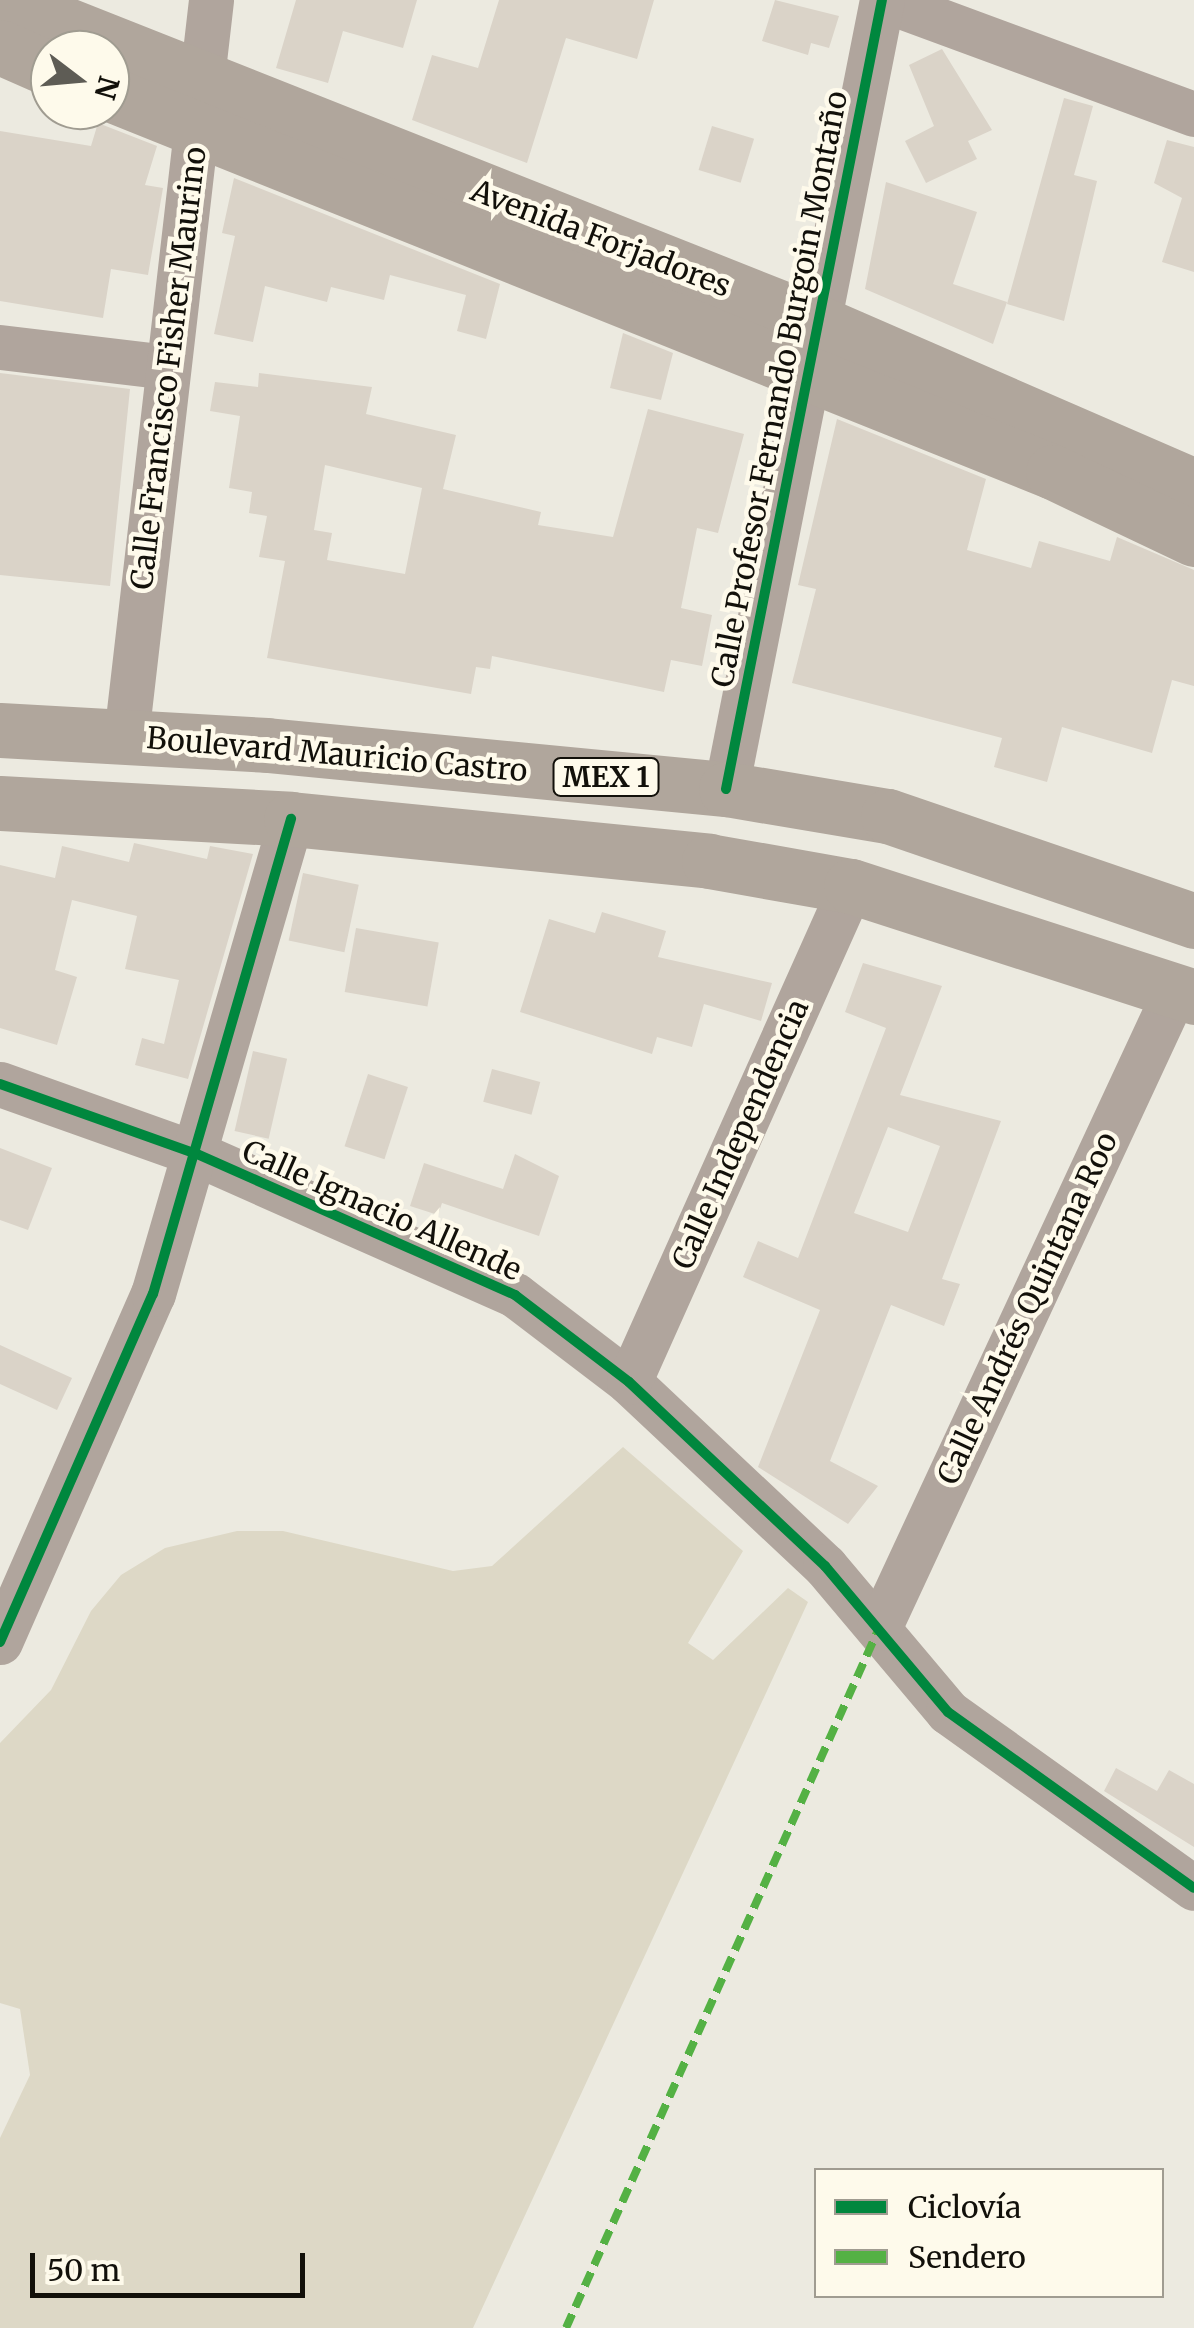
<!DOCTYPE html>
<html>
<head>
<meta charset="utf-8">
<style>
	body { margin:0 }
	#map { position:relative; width:1194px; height:2328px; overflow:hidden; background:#eceae0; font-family:Merriweather,serif }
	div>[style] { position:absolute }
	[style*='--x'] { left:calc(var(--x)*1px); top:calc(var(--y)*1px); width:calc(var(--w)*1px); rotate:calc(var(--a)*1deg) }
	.green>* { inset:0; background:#ddd8c6 }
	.building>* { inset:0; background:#dad3c8; transform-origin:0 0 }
	.minor>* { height:45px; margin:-22.5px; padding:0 22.5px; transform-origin:22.5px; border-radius:22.5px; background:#b0a59d }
	.major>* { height:55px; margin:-27.5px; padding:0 27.5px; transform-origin:27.5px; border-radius:27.5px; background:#b0a69c }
	.quiet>* { height:8px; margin-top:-4px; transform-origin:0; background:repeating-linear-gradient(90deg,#54b144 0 15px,transparent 0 23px) }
	.cycleway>* { height:10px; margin:-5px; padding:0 5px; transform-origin:5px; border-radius:5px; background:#00873e }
	span { translate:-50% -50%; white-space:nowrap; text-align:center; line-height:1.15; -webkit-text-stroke:9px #fefaeb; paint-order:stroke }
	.shield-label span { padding:2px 8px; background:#fefaeb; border:2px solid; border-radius:8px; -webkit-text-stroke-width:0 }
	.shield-label { font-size:28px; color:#12100a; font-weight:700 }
	.street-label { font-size:30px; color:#12100a }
	.legend { position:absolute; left:814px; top:2168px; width:350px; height:130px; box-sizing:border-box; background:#fefaeb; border:2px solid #a09c91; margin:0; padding:12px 18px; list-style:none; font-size:30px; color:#12100a }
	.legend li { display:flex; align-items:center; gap:20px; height:50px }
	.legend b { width:50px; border:2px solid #a09c91 }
	.north { position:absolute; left:30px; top:30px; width:100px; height:100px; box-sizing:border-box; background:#fefaeb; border:2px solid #a09c91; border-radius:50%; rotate:106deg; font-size:28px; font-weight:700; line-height:40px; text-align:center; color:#12100a }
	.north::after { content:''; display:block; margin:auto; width:35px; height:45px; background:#5e5c55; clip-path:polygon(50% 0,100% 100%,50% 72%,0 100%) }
	.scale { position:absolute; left:30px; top:2253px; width:275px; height:45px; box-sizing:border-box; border:5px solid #12100a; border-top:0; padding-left:12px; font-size:30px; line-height:35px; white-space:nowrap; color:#12100a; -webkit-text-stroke:8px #fefaeb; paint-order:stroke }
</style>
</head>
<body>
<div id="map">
	<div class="green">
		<div style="clip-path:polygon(623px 1447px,743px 1551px,688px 1643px,713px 1660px,788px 1588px,808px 1602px,473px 2328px,0 2328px,0 2138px,30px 2075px,20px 2009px,0 2003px,0 1743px,51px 1690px,91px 1611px,121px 1575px,165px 1548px,237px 1531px,283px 1531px,453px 1571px,492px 1566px)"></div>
	</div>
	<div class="building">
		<div style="clip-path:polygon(296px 0,417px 0,403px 48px,343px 31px,328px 83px,276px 68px)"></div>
		<div style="clip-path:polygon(499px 0,654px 0,637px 59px,566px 38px,527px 163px,412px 120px,432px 55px,478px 68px)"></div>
		<div style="clip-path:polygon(775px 0,839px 16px,829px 48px,811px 43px,808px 55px,762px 41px)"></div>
		<div style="clip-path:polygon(942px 49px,992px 130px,968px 141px,977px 159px,926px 183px,905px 141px,934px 126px,909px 65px)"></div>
		<div style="clip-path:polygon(1064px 98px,1093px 106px,1074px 175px,1097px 181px,1064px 321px,1007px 304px)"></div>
		<div style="clip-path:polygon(98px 123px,157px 146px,145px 185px,163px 188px,148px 275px,111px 269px,103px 318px,0 301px,0 131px,91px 146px)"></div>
		<div style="left:712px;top:126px;width:44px;height:46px;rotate:17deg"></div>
		<div style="clip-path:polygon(1167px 140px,1194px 147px,1194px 272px,1162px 262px,1182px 198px,1154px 183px)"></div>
		<div style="clip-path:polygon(234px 178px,500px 284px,486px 339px,457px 331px,466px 295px,390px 275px,384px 300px,331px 287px,327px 302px,265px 286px,253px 342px,214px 334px,235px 236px,222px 233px)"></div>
		<div style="clip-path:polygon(886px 182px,977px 212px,953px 284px,1007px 302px,993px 344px,865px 289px)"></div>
		<div style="clip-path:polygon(623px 333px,673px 353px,661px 400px,610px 388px)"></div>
		<div style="clip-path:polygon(0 373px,130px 389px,110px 586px,0 575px)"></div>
		<div style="clip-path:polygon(evenodd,259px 373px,372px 387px,366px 414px,456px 435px,443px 489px,541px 512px,538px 525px,613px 537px,648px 409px,744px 434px,718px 533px,697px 528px,681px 608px,712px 615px,702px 666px,671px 660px,664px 692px,492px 656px,490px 669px,476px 667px,471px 694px,267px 658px,285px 561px,259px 557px,267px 516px,249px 513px,252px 492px,229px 488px,240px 416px,210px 411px,215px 382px,258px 387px,259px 373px,325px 465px,422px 488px,405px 574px,327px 560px,332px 533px,314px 530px,325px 465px)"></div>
		<div style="clip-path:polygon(837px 419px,986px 479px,967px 550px,1031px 568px,1039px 541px,1110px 561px,1117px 537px,1194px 570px,1194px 686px,1172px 680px,1152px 753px,1062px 727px,1047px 782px,994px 767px,1002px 738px,792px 683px,816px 589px,798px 585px)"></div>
		<div style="clip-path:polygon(134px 843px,207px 859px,210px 846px,253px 854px,188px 1079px,135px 1065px,142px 1038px,164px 1044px,179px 980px,125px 969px,137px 916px,72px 900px,55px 970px,77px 977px,57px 1045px,0 1028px,0 865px,55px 878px,62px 846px,129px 862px)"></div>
		<div style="left:303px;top:873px;width:57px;height:69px;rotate:12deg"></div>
		<div style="clip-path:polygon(602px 912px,666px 931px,658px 957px,772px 983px,761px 1021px,704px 1004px,692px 1047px,657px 1037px,652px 1054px,520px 1012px,549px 919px,595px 933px)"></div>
		<div style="left:356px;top:928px;width:84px;height:65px;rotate:10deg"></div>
		<div style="clip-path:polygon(evenodd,863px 963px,942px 986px,900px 1095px,1001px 1121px,942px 1279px,960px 1284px,944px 1326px,891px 1305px,830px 1461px,878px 1486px,848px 1524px,758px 1467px,820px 1310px,743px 1277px,758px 1241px,798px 1258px,886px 1028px,845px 1012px,863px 963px,888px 1127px,940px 1146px,908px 1232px,854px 1213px,888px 1127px)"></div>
		<div style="left:253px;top:1051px;width:35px;height:82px;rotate:13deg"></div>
		<div style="left:492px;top:1069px;width:50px;height:34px;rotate:15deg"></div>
		<div style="left:368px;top:1074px;width:42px;height:76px;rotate:18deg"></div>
		<div style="clip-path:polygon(0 1148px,52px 1168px,28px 1230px,0 1220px)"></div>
		<div style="clip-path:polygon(515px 1154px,559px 1176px,539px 1236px,442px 1203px,438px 1215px,410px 1206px,424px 1163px,503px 1189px)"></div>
		<div style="clip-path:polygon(0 1345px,72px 1378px,57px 1410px,0 1384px)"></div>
		<div style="clip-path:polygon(1116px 1768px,1157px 1791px,1169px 1770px,1194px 1784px,1194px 1847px,1104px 1791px)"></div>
	</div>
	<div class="minor">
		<div style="--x:884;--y:0;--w:330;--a:20.2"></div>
		<div style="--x:0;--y:347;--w:169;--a:6.8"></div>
		<div style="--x:126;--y:737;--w:742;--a:-83.42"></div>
		<div style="--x:726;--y:789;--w:804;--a:-78.82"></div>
		<div style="--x:0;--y:1084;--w:209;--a:19.6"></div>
		<div style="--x:197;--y:1154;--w:348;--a:23.9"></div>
		<div style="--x:515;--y:1295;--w:143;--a:37.3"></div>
		<div style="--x:629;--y:1382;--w:269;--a:43.2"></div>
		<div style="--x:825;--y:1566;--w:191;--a:49.9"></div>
		<div style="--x:948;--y:1712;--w:302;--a:35.6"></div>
		<div style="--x:629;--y:1382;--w:543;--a:-65.89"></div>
		<div style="--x:879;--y:1628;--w:705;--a:-65.07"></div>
		<div style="--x:0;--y:1642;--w:380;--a:-66.3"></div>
		<div style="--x:153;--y:1294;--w:495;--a:-73.8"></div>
	</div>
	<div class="major">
		<div style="--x:4;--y:0;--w:877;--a:21.62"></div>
		<div style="--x:819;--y:323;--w:409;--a:23.5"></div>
		<div style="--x:0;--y:47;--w:55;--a:23.7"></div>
		<div style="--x:110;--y:94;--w:1016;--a:21.84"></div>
		<div style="--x:1053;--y:472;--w:156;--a:25.4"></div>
		<div style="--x:0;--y:730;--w:267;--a:3.2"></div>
		<div style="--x:267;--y:745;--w:461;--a:5.5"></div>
		<div style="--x:726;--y:789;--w:164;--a:9.5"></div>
		<div style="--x:888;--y:816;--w:324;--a:18.9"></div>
		<div style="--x:0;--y:803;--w:291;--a:3.1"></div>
		<div style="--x:291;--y:819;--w:420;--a:5.7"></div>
		<div style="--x:709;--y:861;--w:144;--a:10"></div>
		<div style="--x:851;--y:886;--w:361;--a:17.9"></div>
	</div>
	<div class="quiet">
		<div style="--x:566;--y:2328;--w:767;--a:-65.91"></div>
	</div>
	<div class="cycleway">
		<div style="--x:726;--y:789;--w:804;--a:-78.82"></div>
		<div style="--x:0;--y:1084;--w:209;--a:19.6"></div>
		<div style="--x:197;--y:1154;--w:348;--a:23.9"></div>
		<div style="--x:515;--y:1295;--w:143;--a:37.3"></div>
		<div style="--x:629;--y:1382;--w:269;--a:43.2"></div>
		<div style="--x:825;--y:1566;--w:191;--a:49.9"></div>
		<div style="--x:948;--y:1712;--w:302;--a:35.6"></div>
		<div style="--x:0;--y:1642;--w:380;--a:-66.3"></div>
		<div style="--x:153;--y:1294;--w:495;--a:-73.8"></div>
	</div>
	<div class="shield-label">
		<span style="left:606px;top:777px">MEX 1</span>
	</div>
	<div class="street-label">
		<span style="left:601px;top:238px;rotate:21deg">Avenida Forjadores</span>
		<span style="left:168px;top:368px;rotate:-83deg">Calle Francisco Fisher Maurino</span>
		<span style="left:779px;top:389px;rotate:-79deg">Calle Profesor Fernando Burgoin Montaño</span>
		<span style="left:337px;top:754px;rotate:5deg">Boulevard Mauricio Castro</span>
		<span style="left:740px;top:1134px;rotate:-66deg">Calle Independencia</span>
		<span style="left:382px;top:1210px;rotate:24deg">Calle Ignacio Allende</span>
		<span style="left:1027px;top:1308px;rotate:-65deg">Calle Andrés Quintana Roo</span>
	</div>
	<ul class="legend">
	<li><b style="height:12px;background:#00873e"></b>Ciclovía</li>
	<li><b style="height:12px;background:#54b144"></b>Sendero</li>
	</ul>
	<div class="north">N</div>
	<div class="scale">50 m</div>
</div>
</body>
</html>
